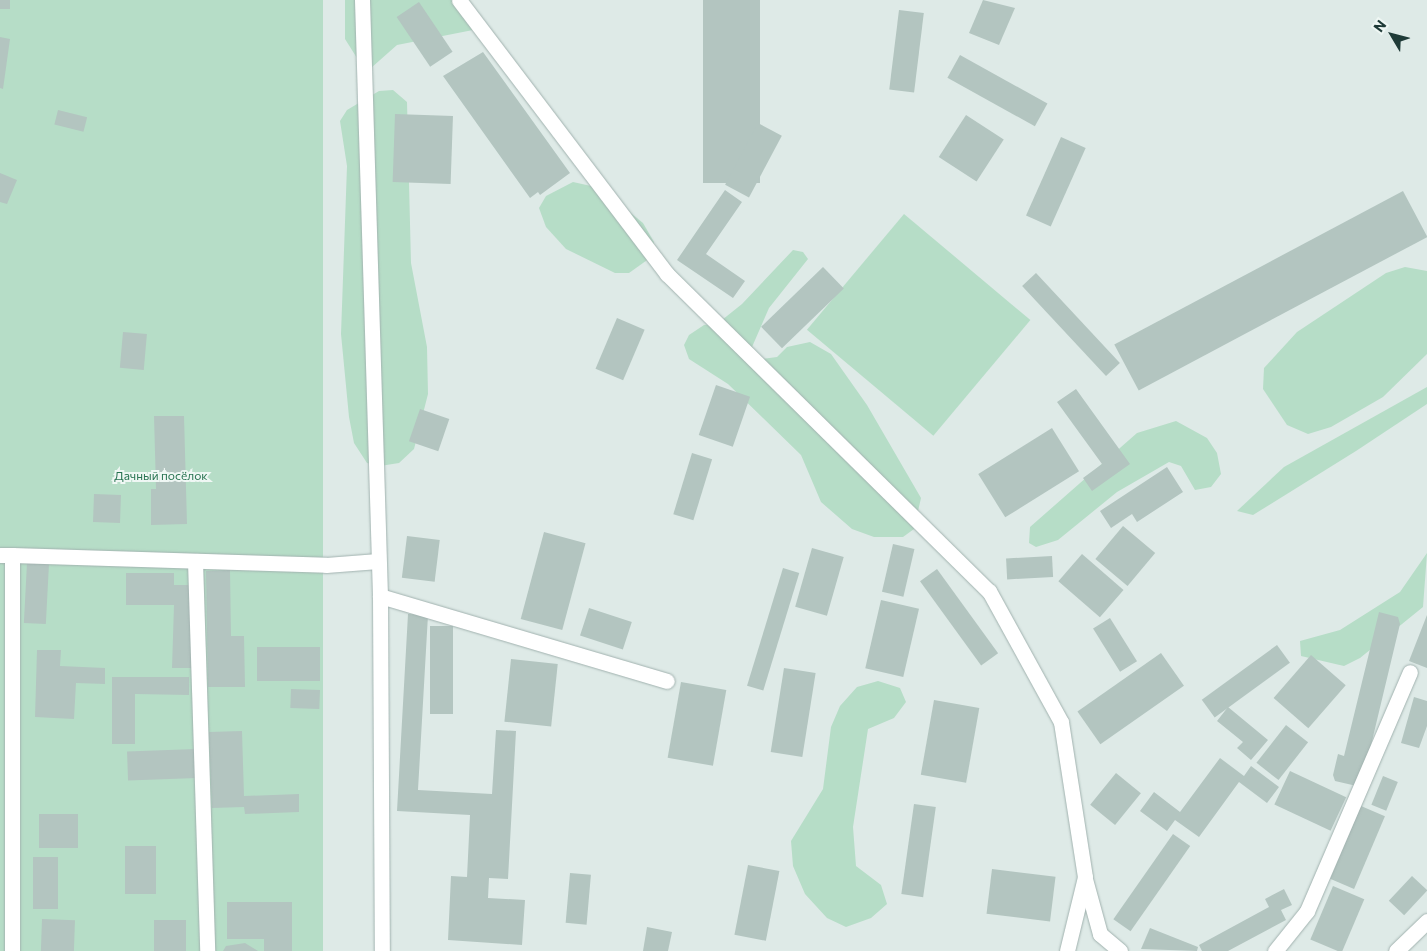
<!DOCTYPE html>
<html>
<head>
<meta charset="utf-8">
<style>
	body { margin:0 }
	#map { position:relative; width:1427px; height:951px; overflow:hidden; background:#deeae7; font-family:Commissioner,sans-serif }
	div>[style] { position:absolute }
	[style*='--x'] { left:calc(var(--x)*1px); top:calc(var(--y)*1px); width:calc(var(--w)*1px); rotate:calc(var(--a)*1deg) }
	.green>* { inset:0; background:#b6ddc7; transform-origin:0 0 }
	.building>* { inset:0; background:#b3c5c0; transform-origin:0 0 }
	.roads { filter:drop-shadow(0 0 1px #a1b2af) drop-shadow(0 0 1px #a1b2af) }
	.service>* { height:15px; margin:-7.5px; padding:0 7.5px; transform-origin:7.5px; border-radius:7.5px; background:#fff }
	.secondary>* { height:15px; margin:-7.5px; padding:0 7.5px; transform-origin:7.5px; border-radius:7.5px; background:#fff }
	span { translate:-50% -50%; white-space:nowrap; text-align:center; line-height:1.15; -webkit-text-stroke:4px #eff7f4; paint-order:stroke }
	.park-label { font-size:12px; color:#287351 }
	.north { position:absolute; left:1367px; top:10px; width:50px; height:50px; -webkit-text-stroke:4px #eff7f4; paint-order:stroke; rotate:307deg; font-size:14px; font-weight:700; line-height:20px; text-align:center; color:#1f3b38 }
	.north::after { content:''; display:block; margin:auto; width:18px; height:22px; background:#1f3b38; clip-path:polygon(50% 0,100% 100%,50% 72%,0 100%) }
</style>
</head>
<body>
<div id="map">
	<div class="green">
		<div style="left:0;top:0;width:323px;height:951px"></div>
		<div style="clip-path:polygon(345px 0,466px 0,478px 29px,397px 45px,371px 68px,362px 66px,345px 39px)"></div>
		<div style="clip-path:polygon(393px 90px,407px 102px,411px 263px,427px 347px,428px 394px,414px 449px,399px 463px,380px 466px,367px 463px,354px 443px,349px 417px,341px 334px,347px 166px,340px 121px,347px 110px,379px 91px)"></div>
		<div style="clip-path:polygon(573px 182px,600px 188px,643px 223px,654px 242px,650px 258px,629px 273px,615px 273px,566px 249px,546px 227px,539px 208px,546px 196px)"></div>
		<div style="left:904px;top:214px;width:165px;height:151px;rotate:40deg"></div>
		<div style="clip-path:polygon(793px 250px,803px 252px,808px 259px,769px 308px,752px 347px,762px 359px,777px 357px,787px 347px,810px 342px,831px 354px,867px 405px,921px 498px,914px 529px,903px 537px,874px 537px,852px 529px,821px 502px,801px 455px,728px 384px,689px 359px,684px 345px,689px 335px,704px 325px,717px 324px,742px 304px)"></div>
		<div style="clip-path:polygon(1405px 267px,1427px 271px,1427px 354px,1383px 397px,1331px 427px,1308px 434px,1287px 425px,1263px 389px,1264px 368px,1297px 332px,1386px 273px)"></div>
		<div style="clip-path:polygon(1427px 387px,1427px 404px,1356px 451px,1253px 515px,1237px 511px,1284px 467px)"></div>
		<div style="clip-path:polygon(1176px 421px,1207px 438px,1217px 453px,1221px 474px,1211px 487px,1195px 490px,1181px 466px,1169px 462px,1117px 492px,1058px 540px,1036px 547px,1029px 543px,1030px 527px,1137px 433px)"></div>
		<div style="clip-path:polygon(1427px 553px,1423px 607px,1360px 658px,1344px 666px,1301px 656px,1300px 641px,1340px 630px,1400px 592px)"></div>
		<div style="clip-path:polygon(878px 681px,900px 688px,906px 702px,894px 718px,868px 729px,853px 827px,856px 866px,881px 885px,887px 904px,871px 918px,846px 927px,827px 918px,805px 894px,793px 866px,791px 841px,823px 789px,831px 727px,840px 706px,857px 687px)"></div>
	</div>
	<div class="building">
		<div style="left:0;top:0;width:10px;height:9px"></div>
		<div style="left:703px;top:0;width:57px;height:183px"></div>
		<div style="clip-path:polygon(983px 0,1015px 8px,999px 45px,969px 33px)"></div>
		<div style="left:419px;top:2px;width:60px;height:27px;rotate:56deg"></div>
		<div style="left:899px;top:10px;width:25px;height:80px;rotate:7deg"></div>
		<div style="clip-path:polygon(0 37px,10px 39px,3px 89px,0 88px)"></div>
		<div style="clip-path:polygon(483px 52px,570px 173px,540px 195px,538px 192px,530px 198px,443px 76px)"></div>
		<div style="left:960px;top:55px;width:100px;height:26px;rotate:29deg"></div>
		<div style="left:58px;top:110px;width:30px;height:15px;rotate:14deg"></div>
		<div style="left:395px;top:114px;width:58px;height:68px;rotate:2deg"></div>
		<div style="left:966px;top:115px;width:45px;height:50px;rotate:33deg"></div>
		<div style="left:758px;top:123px;width:27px;height:70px;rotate:28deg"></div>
		<div style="left:1061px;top:137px;width:27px;height:86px;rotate:24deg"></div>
		<div style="clip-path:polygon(0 173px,17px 180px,7px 204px,0 202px)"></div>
		<div style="clip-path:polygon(725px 190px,742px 202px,706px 254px,745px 281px,733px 298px,677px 260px)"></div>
		<div style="left:1403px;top:191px;width:52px;height:327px;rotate:62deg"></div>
		<div style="left:823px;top:267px;width:30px;height:86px;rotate:46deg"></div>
		<div style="left:1036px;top:273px;width:123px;height:19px;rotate:47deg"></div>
		<div style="left:617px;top:318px;width:30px;height:55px;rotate:23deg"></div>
		<div style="left:123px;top:332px;width:24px;height:36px;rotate:5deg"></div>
		<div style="left:716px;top:385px;width:36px;height:53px;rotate:19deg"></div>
		<div style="clip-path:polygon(1076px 389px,1130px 464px,1092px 491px,1083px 478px,1102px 464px,1057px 402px)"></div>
		<div style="left:420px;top:409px;width:31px;height:34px;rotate:19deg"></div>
		<div style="clip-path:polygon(154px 416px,184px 416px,187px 524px,151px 525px,151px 489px,156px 489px)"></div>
		<div style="left:1052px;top:428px;width:51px;height:87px;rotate:58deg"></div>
		<div style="left:692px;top:453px;width:21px;height:64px;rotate:17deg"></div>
		<div style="clip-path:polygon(1167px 467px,1183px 492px,1137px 522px,1132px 514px,1111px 528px,1100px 511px)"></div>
		<div style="left:94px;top:494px;width:27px;height:28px;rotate:2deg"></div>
		<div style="left:1123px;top:526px;width:42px;height:43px;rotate:40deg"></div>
		<div style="left:544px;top:532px;width:43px;height:90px;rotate:15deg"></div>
		<div style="left:407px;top:536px;width:33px;height:42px;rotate:7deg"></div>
		<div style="left:893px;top:544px;width:22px;height:49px;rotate:13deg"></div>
		<div style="left:812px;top:548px;width:33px;height:61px;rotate:16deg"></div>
		<div style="left:1082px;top:554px;width:55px;height:36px;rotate:41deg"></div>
		<div style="left:1052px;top:556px;width:21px;height:46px;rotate:87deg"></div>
		<div style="left:27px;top:563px;width:22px;height:60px;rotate:3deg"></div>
		<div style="left:783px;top:568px;width:17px;height:123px;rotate:17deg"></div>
		<div style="left:937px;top:569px;width:104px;height:21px;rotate:54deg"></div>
		<div style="clip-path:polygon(230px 570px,231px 636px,244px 636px,245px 687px,208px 687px,206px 571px)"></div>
		<div style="clip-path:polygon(126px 573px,174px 573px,174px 585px,191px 585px,191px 668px,172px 668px,174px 605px,126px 605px)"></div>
		<div style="left:881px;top:600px;width:39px;height:70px;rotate:13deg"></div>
		<div style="left:589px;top:608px;width:45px;height:29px;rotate:18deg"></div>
		<div style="clip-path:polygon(1379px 612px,1398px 617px,1400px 624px,1361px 787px,1335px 781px,1333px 775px,1338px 754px,1344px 756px)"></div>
		<div style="clip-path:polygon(408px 614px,428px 615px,418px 790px,492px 794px,496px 730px,516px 731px,508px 879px,489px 878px,488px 898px,525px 900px,522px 945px,448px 940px,451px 876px,467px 877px,470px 815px,397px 811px)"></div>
		<div style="clip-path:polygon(1427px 615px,1427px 668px,1409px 661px)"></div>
		<div style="left:1110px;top:618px;width:51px;height:20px;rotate:58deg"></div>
		<div style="left:430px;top:626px;width:23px;height:88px"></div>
		<div style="left:1277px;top:645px;width:22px;height:93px;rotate:54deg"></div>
		<div style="left:257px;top:647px;width:63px;height:34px"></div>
		<div style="clip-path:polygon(37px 650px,61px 650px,60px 666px,105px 668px,105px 684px,76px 683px,74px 719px,35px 717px)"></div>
		<div style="left:1161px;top:653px;width:40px;height:102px;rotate:55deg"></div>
		<div style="left:1311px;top:655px;width:46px;height:57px;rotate:41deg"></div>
		<div style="left:511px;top:659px;width:47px;height:63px;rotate:6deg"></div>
		<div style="left:784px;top:668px;width:32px;height:85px;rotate:9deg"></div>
		<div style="clip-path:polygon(112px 677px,189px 677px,189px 695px,135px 694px,135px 744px,112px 744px)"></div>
		<div style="left:681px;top:682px;width:46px;height:77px;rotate:10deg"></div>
		<div style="left:291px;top:689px;width:29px;height:19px;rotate:2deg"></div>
		<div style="clip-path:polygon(1414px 697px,1427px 701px,1427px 726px,1419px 748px,1401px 743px)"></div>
		<div style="left:934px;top:700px;width:46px;height:76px;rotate:10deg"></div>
		<div style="clip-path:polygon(1228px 707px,1268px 740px,1251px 760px,1237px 748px,1243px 742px,1217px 721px)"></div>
		<div style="left:1286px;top:725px;width:28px;height:48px;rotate:38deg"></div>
		<div style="clip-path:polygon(242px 731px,244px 796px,299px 794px,299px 812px,245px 814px,244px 807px,212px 808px,209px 732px)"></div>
		<div style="left:196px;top:749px;width:29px;height:69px;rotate:88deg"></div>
		<div style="clip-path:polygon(1220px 758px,1244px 776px,1251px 766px,1279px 787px,1267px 803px,1239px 782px,1199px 837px,1175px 820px,1167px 831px,1140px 811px,1154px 792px,1180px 812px)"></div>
		<div style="left:1290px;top:771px;width:62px;height:37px;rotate:25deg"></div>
		<div style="left:1116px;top:773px;width:32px;height:41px;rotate:39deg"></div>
		<div style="left:1383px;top:776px;width:16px;height:31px;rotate:22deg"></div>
		<div style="left:914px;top:804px;width:22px;height:91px;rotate:8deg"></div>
		<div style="left:1361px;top:806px;width:26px;height:79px;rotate:23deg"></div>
		<div style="left:39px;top:814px;width:39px;height:34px"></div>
		<div style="left:1173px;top:834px;width:21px;height:104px;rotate:35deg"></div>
		<div style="left:125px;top:846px;width:31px;height:48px"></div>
		<div style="left:33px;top:857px;width:25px;height:52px"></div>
		<div style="left:748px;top:865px;width:32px;height:71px;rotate:11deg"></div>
		<div style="left:992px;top:869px;width:64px;height:45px;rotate:7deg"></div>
		<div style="left:570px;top:873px;width:21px;height:50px;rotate:5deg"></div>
		<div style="left:1412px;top:876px;width:21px;height:34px;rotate:43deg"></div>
		<div style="left:1333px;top:886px;width:34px;height:58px;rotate:23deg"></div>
		<div style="clip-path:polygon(1284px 889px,1292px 905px,1281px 910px,1286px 920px,1228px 951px,1202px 951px,1199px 945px,1269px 907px,1265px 899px)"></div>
		<div style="clip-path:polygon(227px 902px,292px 902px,292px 951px,264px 951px,264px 939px,227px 939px)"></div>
		<div style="left:42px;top:919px;width:33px;height:32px;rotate:2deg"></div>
		<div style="left:154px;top:920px;width:32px;height:31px"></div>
		<div style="clip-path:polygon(647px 927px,672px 932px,668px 951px,643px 951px)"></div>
		<div style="clip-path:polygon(1150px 928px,1198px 947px,1197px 951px,1141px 949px)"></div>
		<div style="clip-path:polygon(245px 943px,258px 951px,223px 951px,226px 946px)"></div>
	</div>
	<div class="roads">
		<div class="service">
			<div style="--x:459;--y:0;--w:344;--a:52.8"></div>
			<div style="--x:667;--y:274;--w:452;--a:44.6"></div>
			<div style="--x:989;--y:591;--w:149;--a:61.2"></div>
			<div style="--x:1061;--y:722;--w:157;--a:81.2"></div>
			<div style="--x:1085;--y:877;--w:76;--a:103.7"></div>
			<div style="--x:0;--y:555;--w:12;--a:0"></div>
			<div style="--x:12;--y:555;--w:396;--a:90"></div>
			<div style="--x:12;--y:555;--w:314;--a:1.8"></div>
			<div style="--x:326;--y:565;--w:52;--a:-4.4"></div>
			<div style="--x:195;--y:561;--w:390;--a:88.2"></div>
			<div style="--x:380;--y:596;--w:299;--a:16.5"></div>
			<div style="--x:1085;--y:879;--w:57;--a:74.7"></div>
			<div style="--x:1100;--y:934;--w:26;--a:40"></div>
			<div style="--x:1275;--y:951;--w:51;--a:-51.3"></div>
			<div style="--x:1307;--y:911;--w:260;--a:-66.7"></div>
			<div style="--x:1396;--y:951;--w:43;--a:-44.1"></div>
		</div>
		<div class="secondary">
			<div style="--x:362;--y:0;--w:596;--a:88.27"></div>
			<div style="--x:380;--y:596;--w:355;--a:89.7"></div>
		</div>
	</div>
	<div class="park-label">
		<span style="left:161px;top:476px">Дачный посёлок</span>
	</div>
	<div class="north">N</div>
</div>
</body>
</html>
